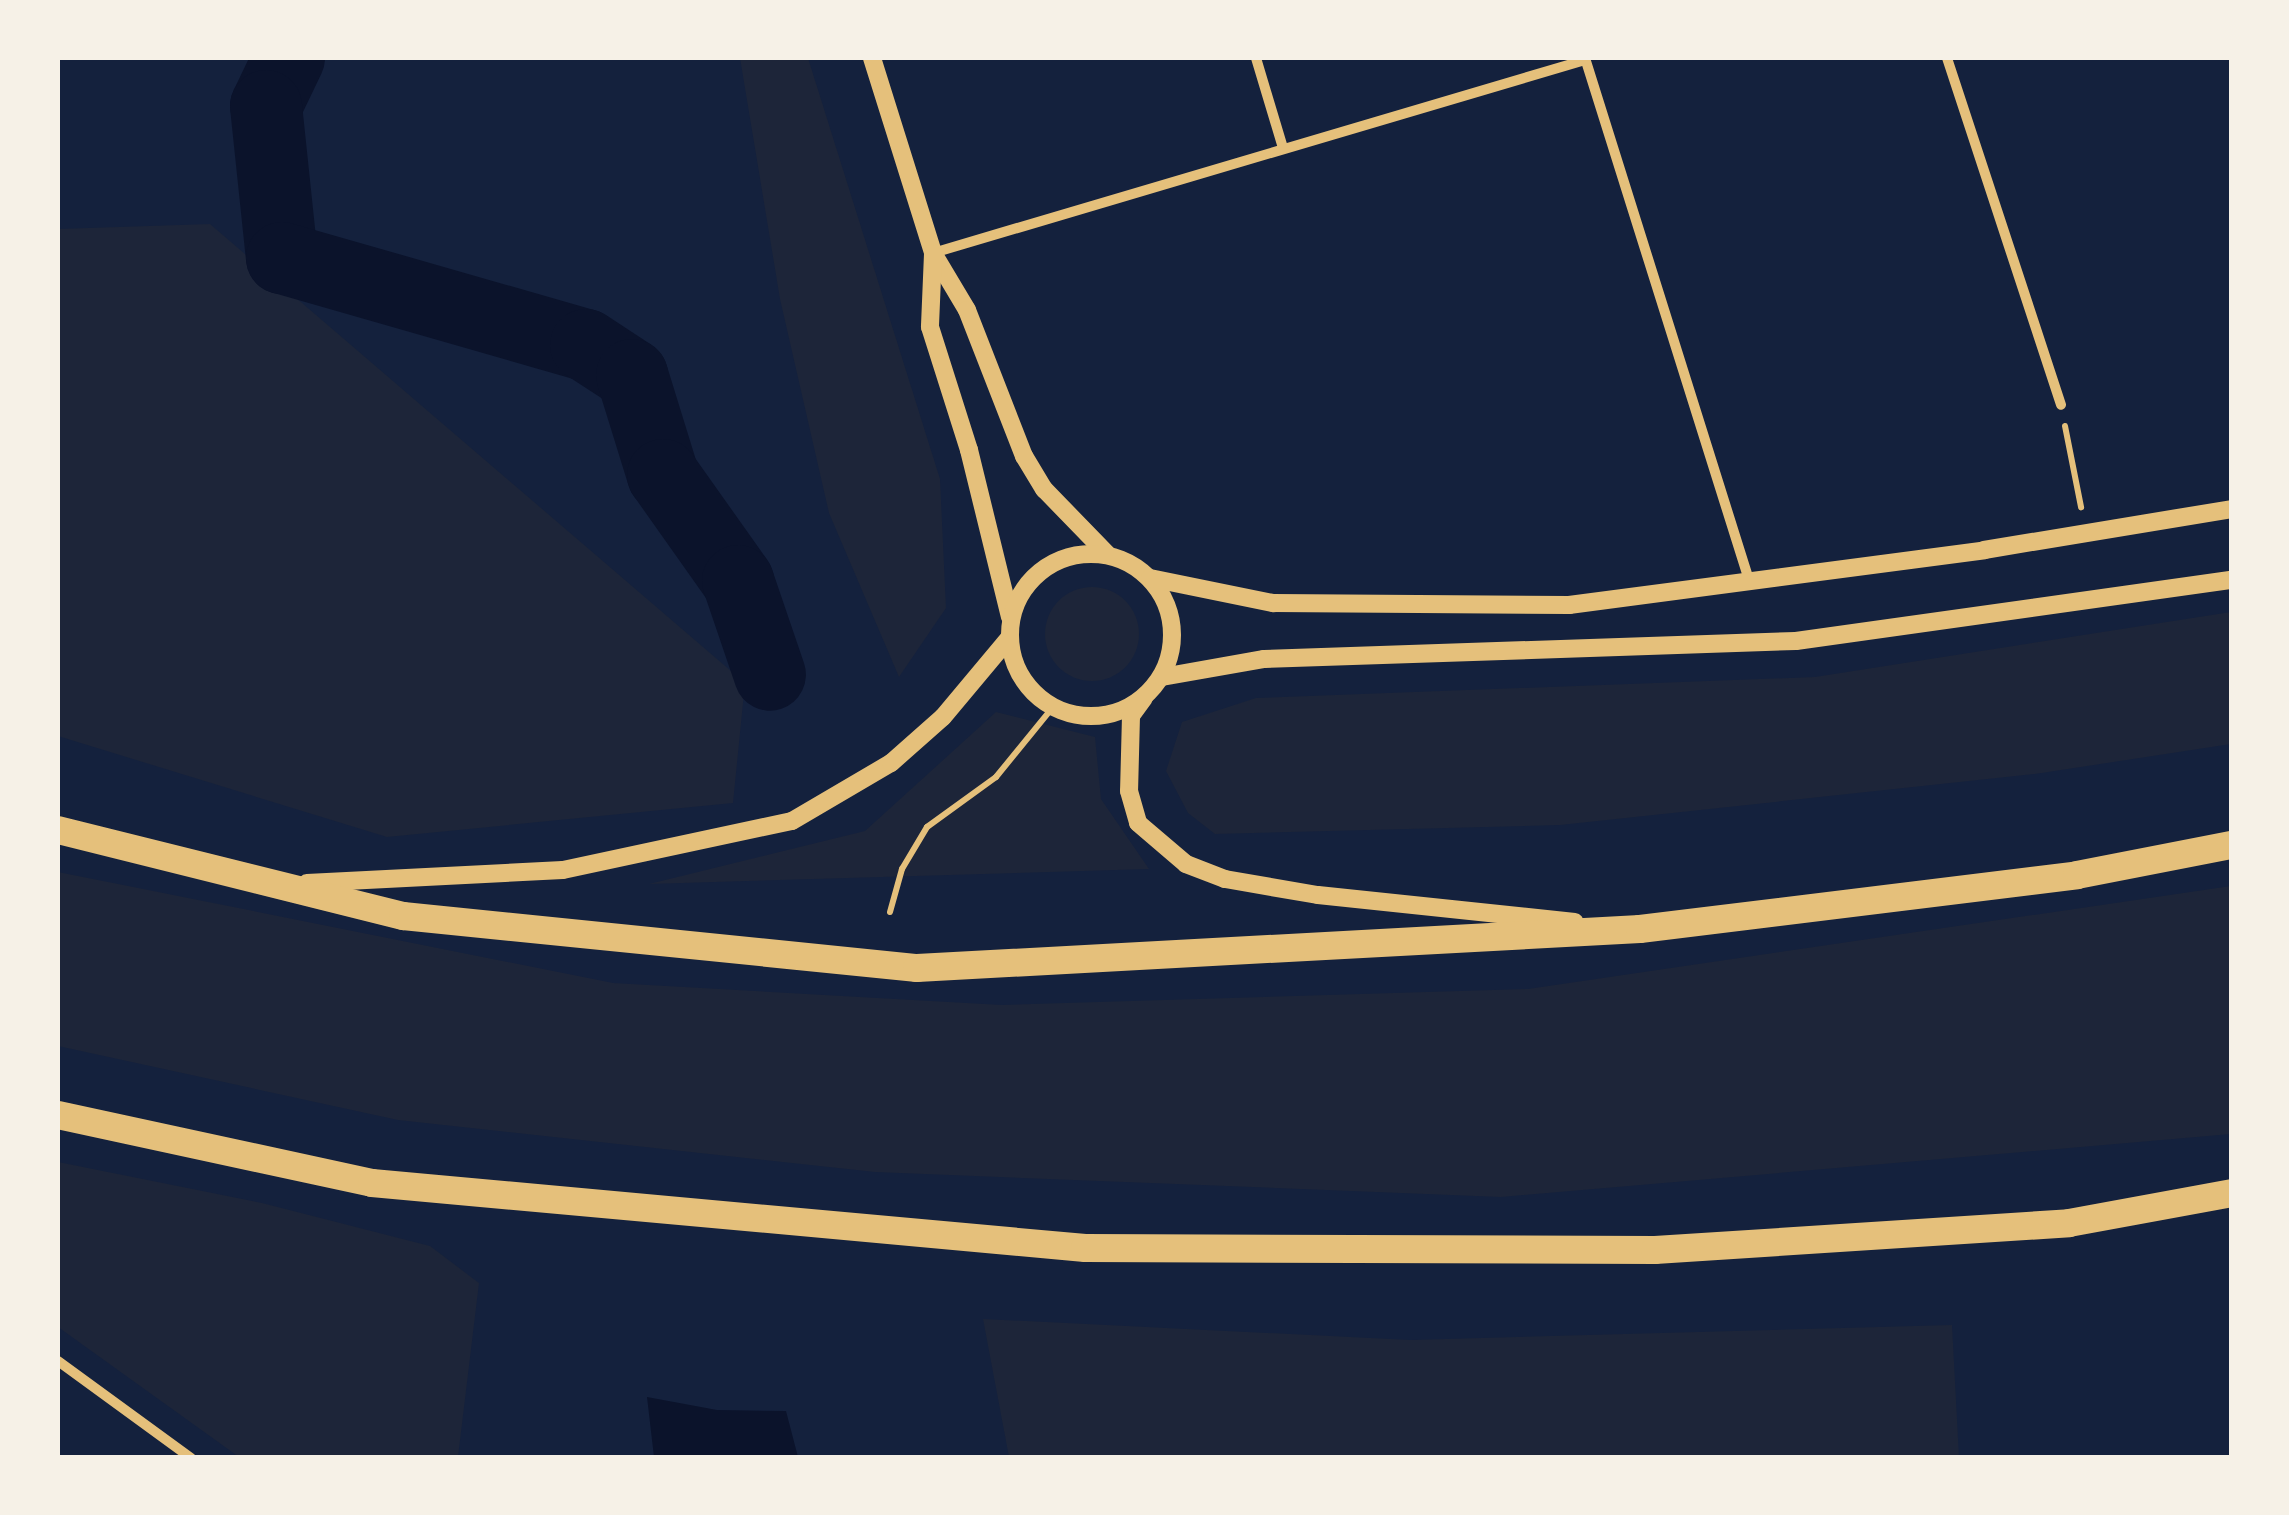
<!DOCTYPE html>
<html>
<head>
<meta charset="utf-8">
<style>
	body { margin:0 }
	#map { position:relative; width:2289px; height:1515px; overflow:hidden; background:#14213d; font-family:"Alegreya Sans",sans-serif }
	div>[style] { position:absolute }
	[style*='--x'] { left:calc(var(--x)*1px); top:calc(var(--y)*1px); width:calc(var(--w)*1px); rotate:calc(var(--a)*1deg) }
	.green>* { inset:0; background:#1d2539 }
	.round { border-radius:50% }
	.water>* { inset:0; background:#0b132b }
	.river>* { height:72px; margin:-36px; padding:0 36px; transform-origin:36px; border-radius:36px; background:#0b132b }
	.path>* { height:6px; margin:-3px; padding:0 3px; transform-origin:3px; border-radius:3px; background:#e5c07b }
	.minor>* { height:10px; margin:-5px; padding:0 5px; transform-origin:5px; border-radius:5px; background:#e5c07b }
	.tertiary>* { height:18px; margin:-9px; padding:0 9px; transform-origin:9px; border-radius:9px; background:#e5c07b }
	.tertiary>.ring { margin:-9px; padding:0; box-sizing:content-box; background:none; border:18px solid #e5c07b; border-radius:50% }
	.trunk>* { height:28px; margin:-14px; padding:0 14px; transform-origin:14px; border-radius:14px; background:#e5c07b }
	span { translate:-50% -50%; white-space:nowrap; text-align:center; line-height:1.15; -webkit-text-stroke:9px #f6f1e7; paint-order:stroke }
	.frame { position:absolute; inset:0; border:60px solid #f6f1e7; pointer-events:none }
</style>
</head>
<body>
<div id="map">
	<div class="green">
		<div style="clip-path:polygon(740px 58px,808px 58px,940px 479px,946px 608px,899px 677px,829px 513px,780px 299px)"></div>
		<div style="clip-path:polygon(210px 224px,745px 683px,733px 803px,387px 837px,58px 736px,58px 229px)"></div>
		<div class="round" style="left:1045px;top:587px;width:94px;height:94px"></div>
		<div style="clip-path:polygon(2231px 612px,2231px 744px,2035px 774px,1560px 825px,1215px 834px,1188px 813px,1166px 771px,1182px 722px,1256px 698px,1815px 677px)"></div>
		<div style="clip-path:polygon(996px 712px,1095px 737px,1101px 799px,1149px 869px,649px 884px,865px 831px)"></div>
		<div style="clip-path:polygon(58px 872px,613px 983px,1002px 1005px,1528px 989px,2231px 886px,2231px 1134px,1501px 1197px,875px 1172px,398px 1120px,58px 1046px)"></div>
		<div style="clip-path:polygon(58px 1162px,262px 1203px,430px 1246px,479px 1283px,458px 1457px,239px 1457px,58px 1327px)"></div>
		<div style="clip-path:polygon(983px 1319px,1411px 1340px,1952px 1325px,1959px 1457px,1009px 1457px)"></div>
	</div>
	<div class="water">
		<div style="clip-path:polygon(647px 1397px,717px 1410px,786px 1411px,798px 1457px,654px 1457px)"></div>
	</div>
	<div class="river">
		<div style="--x:289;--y:58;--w:53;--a:115.6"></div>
		<div style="--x:266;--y:106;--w:153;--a:84"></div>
		<div style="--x:282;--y:258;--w:316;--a:16"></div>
		<div style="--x:586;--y:345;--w:55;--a:33.1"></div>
		<div style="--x:632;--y:375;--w:105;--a:72.8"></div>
		<div style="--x:663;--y:475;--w:130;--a:54.7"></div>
		<div style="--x:738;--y:581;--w:99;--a:71.2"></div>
	</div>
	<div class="path">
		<div style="--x:2065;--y:426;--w:83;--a:78.8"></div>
		<div style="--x:890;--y:912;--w:45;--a:-74.4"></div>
		<div style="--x:902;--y:869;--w:49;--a:-59.2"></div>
		<div style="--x:927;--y:827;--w:85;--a:-35.9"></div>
		<div style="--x:996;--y:777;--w:92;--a:-50.8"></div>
	</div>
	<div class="minor">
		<div style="--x:1256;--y:58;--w:94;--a:73.3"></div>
		<div style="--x:1585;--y:58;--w:547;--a:72.56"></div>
		<div style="--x:1947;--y:58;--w:365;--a:71.8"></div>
		<div style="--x:933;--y:253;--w:680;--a:-16.49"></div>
		<div style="--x:58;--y:1361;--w:165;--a:36.1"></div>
	</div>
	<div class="tertiary">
		<div style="--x:872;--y:58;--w:204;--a:72.6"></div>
		<div style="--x:933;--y:253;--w:66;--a:59.2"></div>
		<div style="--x:967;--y:310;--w:157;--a:68.7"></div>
		<div style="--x:1024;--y:456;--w:39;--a:59"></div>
		<div style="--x:1044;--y:489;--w:91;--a:45.9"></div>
		<div style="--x:933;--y:254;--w:73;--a:92.4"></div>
		<div style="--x:930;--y:327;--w:129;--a:72.4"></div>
		<div style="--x:969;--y:450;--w:172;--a:76.2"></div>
		<div class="ring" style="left:1010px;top:554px;width:144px;height:144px"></div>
		<div style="--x:1150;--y:578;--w:126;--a:11.5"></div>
		<div style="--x:1273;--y:603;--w:296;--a:0.4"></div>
		<div style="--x:1569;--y:605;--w:419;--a:-7.5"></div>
		<div style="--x:1984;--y:550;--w:251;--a:-9.4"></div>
		<div style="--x:1162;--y:677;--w:104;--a:-10"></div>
		<div style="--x:1264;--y:659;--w:532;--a:-1.94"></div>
		<div style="--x:1796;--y:641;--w:440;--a:-8"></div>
		<div style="--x:1144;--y:698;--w:22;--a:126"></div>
		<div style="--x:1131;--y:716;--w:75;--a:91.5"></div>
		<div style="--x:1129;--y:791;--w:33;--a:74"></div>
		<div style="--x:1138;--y:823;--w:63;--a:40.5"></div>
		<div style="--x:1186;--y:864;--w:42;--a:21"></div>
		<div style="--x:1225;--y:879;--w:94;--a:9.8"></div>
		<div style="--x:1318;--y:895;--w:258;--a:6"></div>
		<div style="--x:307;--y:883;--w:256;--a:-2.9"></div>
		<div style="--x:563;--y:870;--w:234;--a:-12.1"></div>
		<div style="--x:792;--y:821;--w:115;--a:-30.4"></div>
		<div style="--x:891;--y:763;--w:69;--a:-41.5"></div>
		<div style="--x:943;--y:717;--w:104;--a:-50.1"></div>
	</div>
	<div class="trunk">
		<div style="--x:58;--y:830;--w:356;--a:14"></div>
		<div style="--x:403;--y:916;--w:517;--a:5.78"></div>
		<div style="--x:917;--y:968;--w:724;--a:-3.09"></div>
		<div style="--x:1640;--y:929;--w:440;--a:-7"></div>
		<div style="--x:2077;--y:875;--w:158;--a:-11"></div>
		<div style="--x:58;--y:1115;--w:321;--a:12.2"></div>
		<div style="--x:372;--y:1183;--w:716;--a:5.21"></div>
		<div style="--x:1085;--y:1248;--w:570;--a:0.2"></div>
		<div style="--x:1655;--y:1250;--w:415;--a:-3.7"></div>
		<div style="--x:2069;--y:1223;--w:166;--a:-10.4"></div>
	</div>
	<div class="frame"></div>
</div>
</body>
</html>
